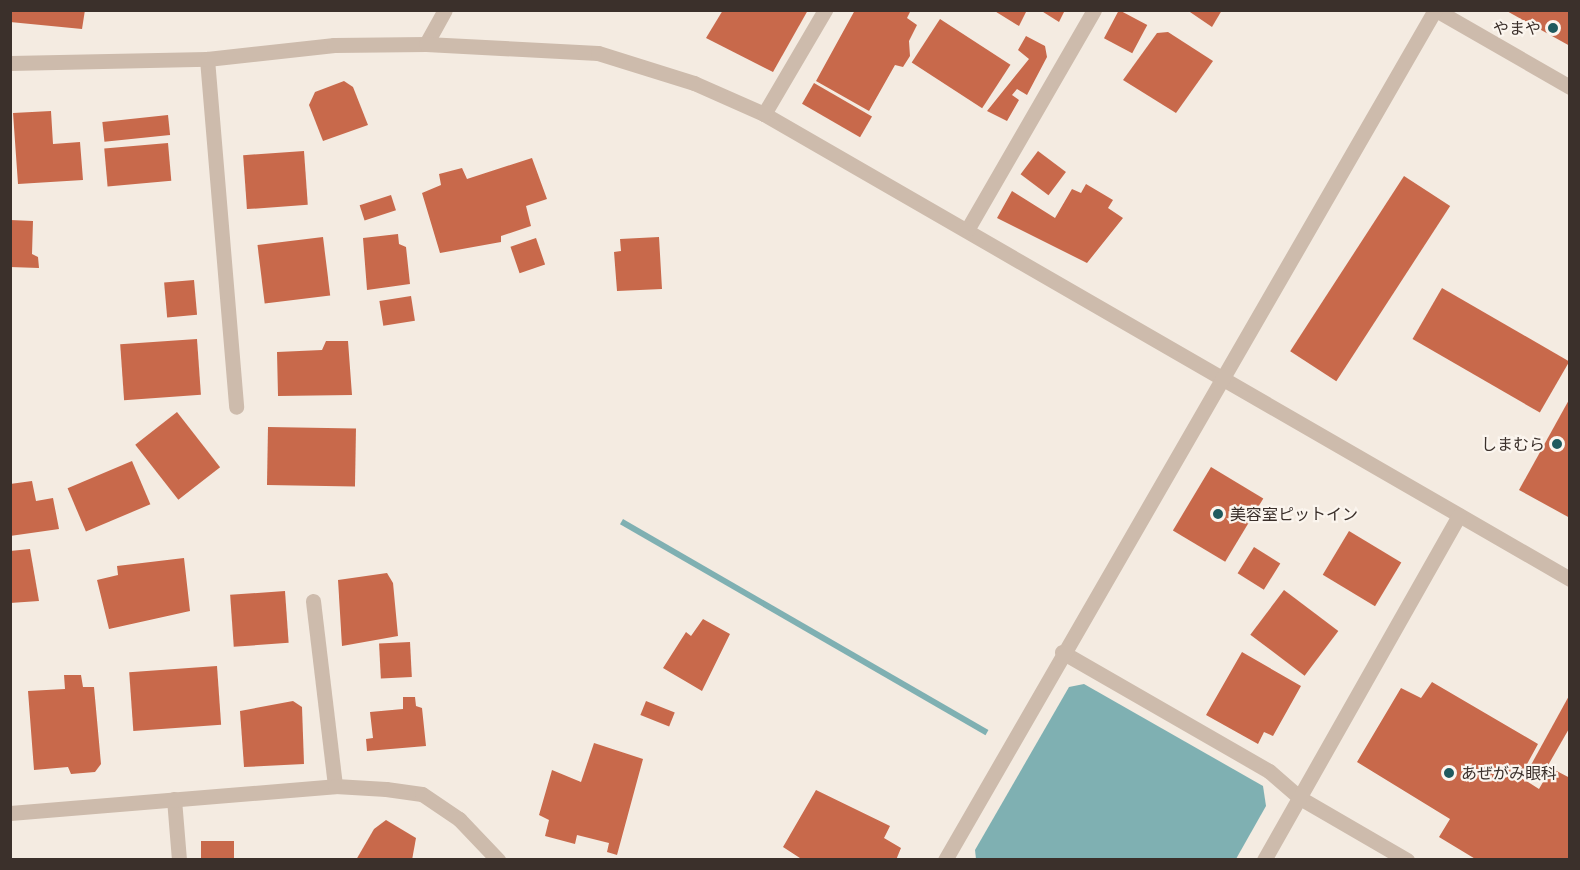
<!DOCTYPE html>
<html>
<head>
<meta charset="utf-8">
<style>
	body { margin:0 }
	#map { position:relative; width:1580px; height:870px; overflow:hidden; background:#f4ebe1; font-family:Mulish,"Noto Sans JP",sans-serif }
	div>[style] { position:absolute }
	[style*='--x'] { left:calc(var(--x)*1px); top:calc(var(--y)*1px); width:calc(var(--w)*1px); rotate:calc(var(--a)*1deg) }
	.water>* { inset:0; background:#7fb0b2; transform-origin:0 0 }
	.building>* { inset:0; background:#c8694b; transform-origin:0 0 }
	.minor>* { height:15px; margin:-7.5px; padding:0 7.5px; transform-origin:7.5px; border-radius:7.5px; background:#cdbbac }
	.dots>* { width:16px; height:16px; translate:-50% -50%; box-sizing:border-box; border:3px solid #fbf5ee; border-radius:50% }
	span { translate:-50% -50%; white-space:nowrap; text-align:center; line-height:1.15; -webkit-text-stroke:4.5px #fbf5ee; paint-order:stroke }
	.poi-label { font-size:16px; color:#3b302b }
	.right { translate:-100% -50%; text-align:right }
	.left { translate:0 -50%; text-align:left }
	.frame { position:absolute; inset:0; border:12px solid #3b302b; pointer-events:none }
</style>
</head>
<body>
<div id="map">
	<div class="water">
		<div style="left:623px;top:519px;width:422px;height:6px;rotate:30deg"></div>
		<div style="clip-path:polygon(1084px 684px,1263px 786px,1266px 806px,1236px 859px,976px 859px,975px 850px,1069px 687px)"></div>
	</div>
	<div class="building">
		<div style="clip-path:polygon(10px 10px,85px 10px,82px 29px,10px 22px)"></div>
		<div style="clip-path:polygon(723px 10px,808px 10px,773px 72px,706px 38px)"></div>
		<div style="clip-path:polygon(855px 10px,911px 10px,907px 18px,917px 25px,909px 41px,910px 56px,903px 67px,895px 65px,869px 111px,816px 81px)"></div>
		<div style="clip-path:polygon(993px 10px,1027px 10px,1019px 26px)"></div>
		<div style="clip-path:polygon(1040px 10px,1065px 10px,1059px 22px)"></div>
		<div style="left:1119px;top:10px;width:32px;height:32px;rotate:28deg"></div>
		<div style="clip-path:polygon(1187px 10px,1222px 10px,1212px 27px)"></div>
		<div style="clip-path:polygon(1505px 10px,1570px 10px,1570px 46px)"></div>
		<div style="left:940px;top:19px;width:84px;height:52px;rotate:33deg"></div>
		<div style="clip-path:polygon(1168px 32px,1213px 61px,1176px 113px,1123px 80px,1157px 33px)"></div>
		<div style="clip-path:polygon(1026px 36px,1045px 46px,1047px 57px,1027px 95px,1017px 89px,1012px 95px,1019px 100px,1007px 121px,987px 111px,1029px 59px,1018px 50px)"></div>
		<div style="clip-path:polygon(344px 81px,353px 87px,368px 125px,323px 141px,309px 105px,315px 92px)"></div>
		<div style="left:814px;top:83px;width:67px;height:24px;rotate:30deg"></div>
		<div style="clip-path:polygon(51px 111px,53px 144px,80px 142px,83px 180px,18px 184px,13px 113px)"></div>
		<div style="left:168px;top:115px;width:20px;height:66px;rotate:84deg"></div>
		<div style="left:168px;top:143px;width:38px;height:64px;rotate:85deg"></div>
		<div style="left:304px;top:151px;width:54px;height:61px;rotate:86deg"></div>
		<div style="left:1038px;top:151px;width:35px;height:29px;rotate:37deg"></div>
		<div style="clip-path:polygon(532px 158px,547px 199px,526px 206px,531px 226px,501px 236px,501px 242px,440px 253px,422px 193px,441px 185px,439px 174px,462px 168px,467px 179px)"></div>
		<div style="left:1404px;top:176px;width:55px;height:209px;rotate:33deg"></div>
		<div style="clip-path:polygon(1086px 184px,1113px 200px,1108px 208px,1123px 218px,1087px 263px,997px 218px,1012px 191px,1055px 218px,1072px 189px,1081px 193px)"></div>
		<div style="left:391px;top:195px;width:16px;height:33px;rotate:72deg"></div>
		<div style="clip-path:polygon(10px 220px,33px 221px,32px 254px,38px 257px,39px 268px,10px 267px)"></div>
		<div style="clip-path:polygon(398px 234px,399px 244px,406px 247px,410px 284px,367px 290px,363px 238px)"></div>
		<div style="left:323px;top:237px;width:59px;height:66px;rotate:83deg"></div>
		<div style="clip-path:polygon(659px 237px,662px 289px,617px 291px,614px 252px,621px 251px,620px 239px)"></div>
		<div style="left:536px;top:238px;width:28px;height:27px;rotate:71deg"></div>
		<div style="left:194px;top:280px;width:35px;height:30px;rotate:85deg"></div>
		<div style="left:1442px;top:288px;width:147px;height:59px;rotate:30deg"></div>
		<div style="left:411px;top:296px;width:25px;height:32px;rotate:81deg"></div>
		<div style="left:197px;top:339px;width:56px;height:77px;rotate:86deg"></div>
		<div style="clip-path:polygon(326px 341px,348px 341px,352px 395px,278px 396px,277px 352px,322px 350px)"></div>
		<div style="clip-path:polygon(1570px 398px,1570px 518px,1519px 490px)"></div>
		<div style="left:177px;top:412px;width:70px;height:53px;rotate:52deg"></div>
		<div style="left:268px;top:427px;width:88px;height:58px;rotate:1deg"></div>
		<div style="left:132px;top:461px;width:47px;height:70px;rotate:67deg"></div>
		<div style="left:1211px;top:467px;width:61px;height:74px;rotate:31deg"></div>
		<div style="clip-path:polygon(32px 481px,36px 501px,53px 498px,59px 529px,10px 536px,10px 484px)"></div>
		<div style="left:1349px;top:531px;width:61px;height:51px;rotate:31deg"></div>
		<div style="left:1254px;top:547px;width:31px;height:31px;rotate:32deg"></div>
		<div style="clip-path:polygon(30px 549px,39px 601px,10px 603px,10px 551px)"></div>
		<div style="clip-path:polygon(184px 558px,190px 611px,109px 629px,97px 580px,118px 575px,117px 566px)"></div>
		<div style="clip-path:polygon(387px 573px,393px 583px,398px 636px,342px 646px,338px 580px)"></div>
		<div style="left:1284px;top:590px;width:68px;height:56px;rotate:37deg"></div>
		<div style="left:285px;top:591px;width:52px;height:55px;rotate:86deg"></div>
		<div style="clip-path:polygon(703px 619px,730px 634px,702px 691px,663px 668px,686px 632px,691px 636px)"></div>
		<div style="left:410px;top:642px;width:35px;height:31px;rotate:87deg"></div>
		<div style="clip-path:polygon(1242px 652px,1301px 686px,1273px 736px,1264px 732px,1258px 744px,1206px 715px)"></div>
		<div style="left:217px;top:666px;width:59px;height:88px;rotate:86deg"></div>
		<div style="clip-path:polygon(64px 675px,81px 675px,83px 687px,94px 687px,101px 764px,95px 772px,71px 774px,68px 767px,34px 770px,28px 691px,65px 689px)"></div>
		<div style="clip-path:polygon(1432px 682px,1538px 744px,1520px 777px,1539px 789px,1551px 768px,1570px 778px,1568px 860px,1477px 860px,1439px 837px,1450px 819px,1357px 762px,1401px 688px,1421px 698px)"></div>
		<div style="clip-path:polygon(1570px 694px,1570px 727px,1539px 781px,1526px 774px)"></div>
		<div style="clip-path:polygon(403px 697px,415px 697px,416px 706px,422px 708px,426px 746px,367px 751px,366px 739px,373px 738px,370px 712px,403px 709px)"></div>
		<div style="clip-path:polygon(293px 701px,302px 707px,304px 764px,244px 767px,240px 711px)"></div>
		<div style="left:646px;top:701px;width:31px;height:15px;rotate:22deg"></div>
		<div style="clip-path:polygon(594px 743px,643px 759px,617px 855px,607px 852px,609px 843px,577px 835px,575px 844px,545px 836px,549px 820px,539px 815px,552px 770px,581px 782px)"></div>
		<div style="clip-path:polygon(816px 790px,890px 826px,884px 838px,901px 848px,896px 860px,803px 860px,783px 847px)"></div>
		<div style="clip-path:polygon(386px 820px,416px 838px,412px 860px,356px 860px,374px 829px)"></div>
		<div style="left:234px;top:841px;width:19px;height:33px;rotate:90deg"></div>
	</div>
	<div class="minor">
		<div style="--x:1436;--y:10;--w:155;--a:29.9"></div>
		<div style="--x:426;--y:44;--w:39;--a:-61"></div>
		<div style="--x:207;--y:59;--w:349;--a:85.2"></div>
		<div style="--x:10;--y:63;--w:197;--a:-1.2"></div>
		<div style="--x:207;--y:59;--w:128;--a:-6.3"></div>
		<div style="--x:334;--y:45;--w:92;--a:-0.6"></div>
		<div style="--x:426;--y:44;--w:172;--a:3"></div>
		<div style="--x:598;--y:53;--w:101;--a:17.4"></div>
		<div style="--x:694;--y:83;--w:77;--a:23.9"></div>
		<div style="--x:764;--y:114;--w:931;--a:29.98"></div>
		<div style="--x:764;--y:114;--w:121;--a:-59.6"></div>
		<div style="--x:967;--y:230;--w:254;--a:-60"></div>
		<div style="--x:313;--y:601;--w:186;--a:83.2"></div>
		<div style="--x:1062;--y:652;--w:239;--a:29.9"></div>
		<div style="--x:1269;--y:771;--w:41;--a:41.1"></div>
		<div style="--x:1300;--y:798;--w:124;--a:30.1"></div>
		<div style="--x:174;--y:799;--w:61;--a:85.3"></div>
		<div style="--x:10;--y:813;--w:326;--a:-4.7"></div>
		<div style="--x:335;--y:786;--w:51;--a:3.4"></div>
		<div style="--x:386;--y:789;--w:36;--a:8"></div>
		<div style="--x:422;--y:794;--w:45;--a:34"></div>
		<div style="--x:459;--y:819;--w:57;--a:46.4"></div>
		<div style="--x:945;--y:860;--w:981;--a:-60.04"></div>
		<div style="--x:1264;--y:860;--w:396;--a:-60.5"></div>
	</div>
	<div class="dots">
		<div style="left:1553px;top:28px;background:#1f5a5e"></div>
		<div style="left:1557px;top:444px;background:#1f5a5e"></div>
		<div style="left:1218px;top:514px;background:#1f5a5e"></div>
		<div style="left:1449px;top:773px;background:#1f5a5e"></div>
	</div>
	<div class="poi-label">
		<span class="right" style="left:1541px;top:28px">やまや</span>
		<span class="right" style="left:1545px;top:444px">しまむら</span>
		<span class="left" style="left:1230px;top:514px">美容室ピットイン</span>
		<span class="left" style="left:1461px;top:773px">あぜがみ眼科</span>
	</div>
	<div class="frame"></div>
</div>
</body>
</html>
